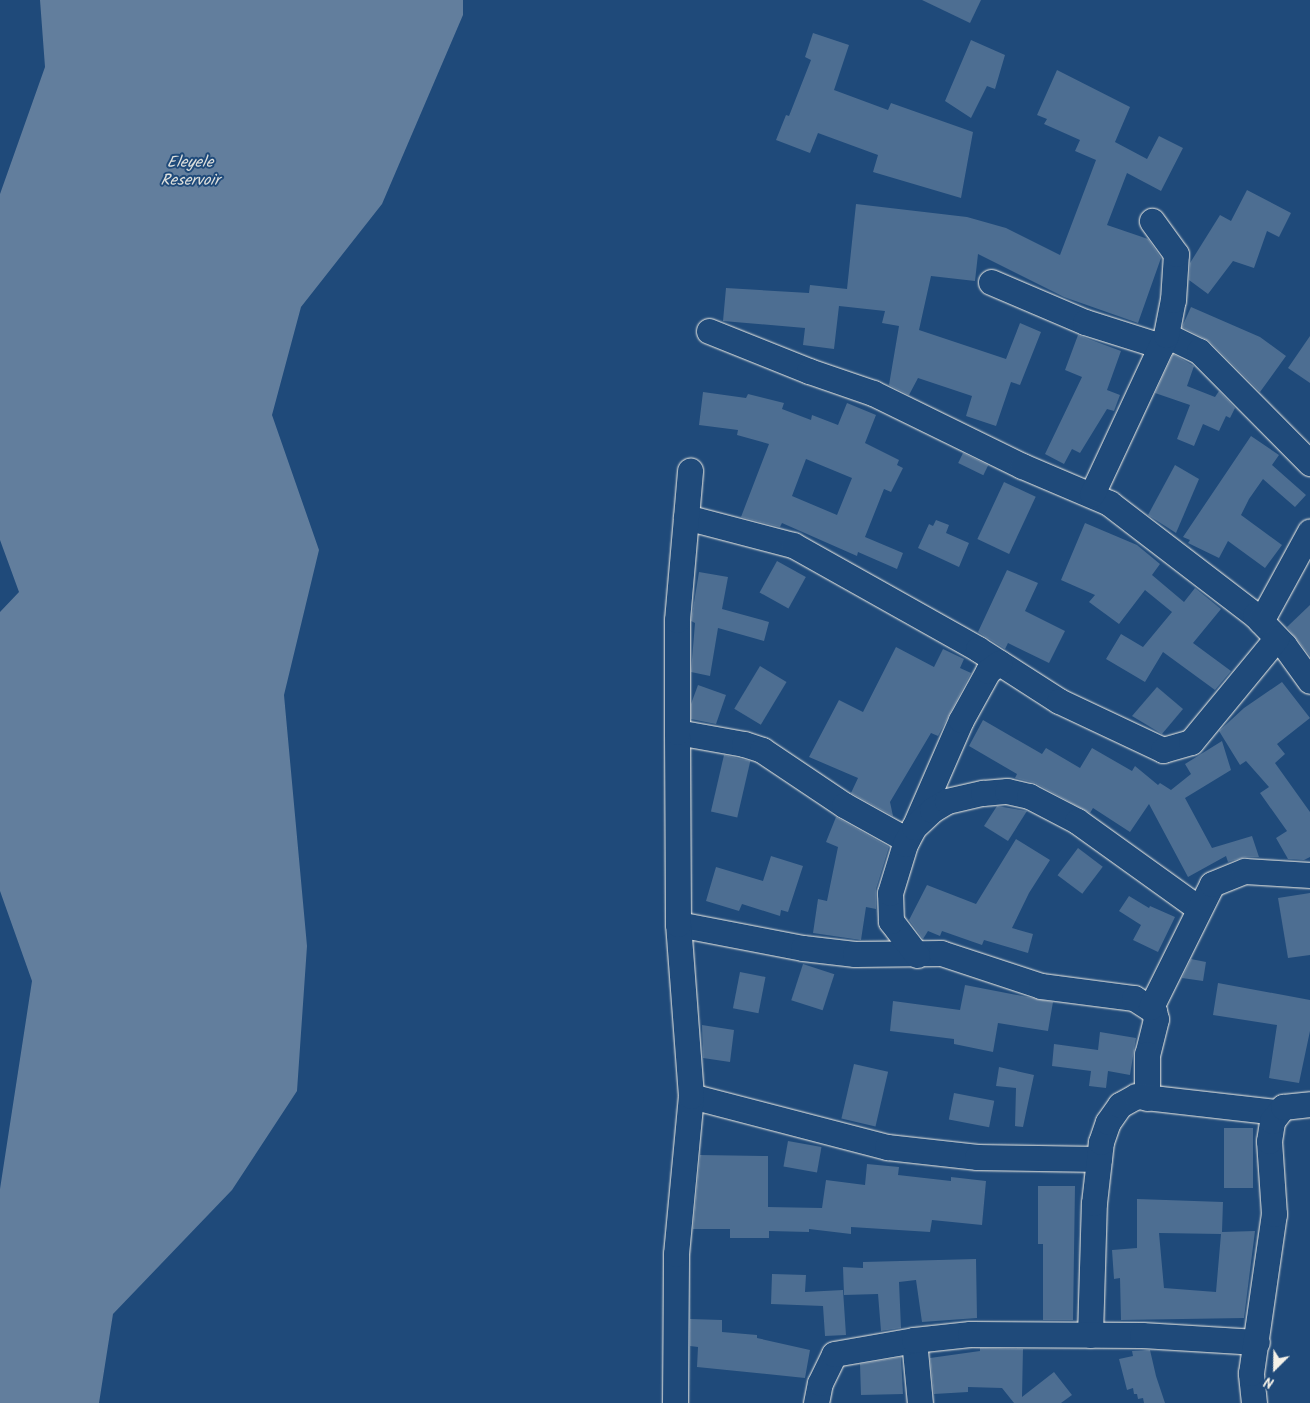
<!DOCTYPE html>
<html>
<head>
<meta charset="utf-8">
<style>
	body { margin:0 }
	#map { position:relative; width:1310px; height:1403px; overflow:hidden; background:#1f4a7a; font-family:Kalam,sans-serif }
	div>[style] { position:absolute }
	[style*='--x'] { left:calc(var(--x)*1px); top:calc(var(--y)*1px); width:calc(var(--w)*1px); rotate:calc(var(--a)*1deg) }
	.water>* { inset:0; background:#627e9d }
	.building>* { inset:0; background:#4d6e92; transform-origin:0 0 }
	.roads { filter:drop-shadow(0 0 1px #f4f1e8) drop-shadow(0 0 1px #f4f1e8) }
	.minor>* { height:25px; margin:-12.5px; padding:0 12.5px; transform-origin:12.5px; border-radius:12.5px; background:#1f4a7a }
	span { translate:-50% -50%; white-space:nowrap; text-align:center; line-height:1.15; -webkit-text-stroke:4px #1f4a7a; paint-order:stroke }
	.water-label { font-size:16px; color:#dee0dd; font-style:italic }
	.north { position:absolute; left:1250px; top:1343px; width:50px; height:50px; -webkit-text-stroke:4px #1f4a7a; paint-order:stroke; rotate:203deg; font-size:14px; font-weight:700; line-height:20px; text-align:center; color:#f4f1e8 }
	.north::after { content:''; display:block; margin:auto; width:18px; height:22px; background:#f4f1e8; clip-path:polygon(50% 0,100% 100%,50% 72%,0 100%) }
</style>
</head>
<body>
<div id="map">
	<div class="water">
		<div style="clip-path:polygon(40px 0,463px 0,463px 15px,382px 204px,301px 307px,272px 415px,319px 550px,284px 695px,307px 946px,297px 1091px,232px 1190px,113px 1314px,99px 1403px,0 1403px,0 1189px,32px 981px,0 891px,0 612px,19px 592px,0 540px,0 194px,45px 67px)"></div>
	</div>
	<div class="building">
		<div style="clip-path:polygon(922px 0,981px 0,970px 23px)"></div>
		<div style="clip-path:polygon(813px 33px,849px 45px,834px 90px,888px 110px,891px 103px,973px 132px,961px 198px,873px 172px,878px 155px,818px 133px,810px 153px,776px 140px,786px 115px,789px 116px,811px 60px,805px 57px)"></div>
		<div style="clip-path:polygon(971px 40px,1005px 55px,995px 89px,987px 86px,971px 118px,945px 101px)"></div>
		<div style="clip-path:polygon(1057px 70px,1130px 107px,1115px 142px,1147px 159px,1159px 136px,1183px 148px,1161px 191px,1127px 173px,1107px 225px,1148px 239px,1161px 258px,1138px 323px,1064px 297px,978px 254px,975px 281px,931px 276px,919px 330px,1006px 359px,1020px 323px,1041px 332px,1020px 385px,1011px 382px,996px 426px,966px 416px,972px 396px,918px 378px,909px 395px,889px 385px,899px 326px,882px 323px,885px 311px,839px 306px,834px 349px,803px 345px,805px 328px,723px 321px,726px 288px,809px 293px,810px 285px,847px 289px,856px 204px,967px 217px,1006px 228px,1060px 255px,1096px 160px,1075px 151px,1080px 140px,1044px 124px,1047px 119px,1037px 115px)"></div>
		<div style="clip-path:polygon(1247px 190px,1291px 213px,1279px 237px,1267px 231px,1254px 268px,1233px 261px,1208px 294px,1189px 280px,1190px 263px,1220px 215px,1231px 221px)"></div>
		<div style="clip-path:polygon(1191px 307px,1260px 337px,1286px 356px,1260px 392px,1209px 341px,1182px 327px)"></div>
		<div style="clip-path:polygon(1078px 335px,1121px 351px,1107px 390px,1120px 395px,1114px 411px,1107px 409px,1080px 453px,1072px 449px,1064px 464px,1045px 454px,1082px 377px,1065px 370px)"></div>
		<div style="clip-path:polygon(1310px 336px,1310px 383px,1288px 368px)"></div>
		<div style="clip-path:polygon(1173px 354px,1194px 366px,1187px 386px,1215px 397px,1219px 391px,1235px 408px,1230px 418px,1226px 416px,1219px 431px,1203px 424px,1194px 446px,1177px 439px,1190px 405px,1155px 393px)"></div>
		<div style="clip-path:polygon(evenodd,703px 392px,746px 398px,748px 394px,784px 403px,782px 409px,811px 420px,812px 415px,838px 425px,847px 403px,876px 415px,865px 443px,899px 460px,897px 465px,903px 468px,891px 492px,884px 489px,865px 537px,903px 553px,897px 569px,858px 552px,857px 556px,782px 523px,780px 527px,741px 517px,769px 444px,737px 435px,738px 430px,699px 425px,703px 392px,806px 459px,852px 478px,837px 515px,792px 496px,806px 459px)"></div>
		<div style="clip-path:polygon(1251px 436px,1279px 455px,1272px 465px,1306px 495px,1295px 507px,1263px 479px,1249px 499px,1241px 515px,1282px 545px,1265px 568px,1228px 541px,1219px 558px,1188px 543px,1190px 540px,1183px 537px)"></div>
		<div style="left:963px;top:453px;width:28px;height:11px;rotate:26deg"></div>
		<div style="clip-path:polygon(1175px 465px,1199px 479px,1176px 533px,1148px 515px)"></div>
		<div style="left:1004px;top:482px;width:35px;height:63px;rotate:25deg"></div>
		<div style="clip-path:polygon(936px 520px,949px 525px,946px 533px,969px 543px,959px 567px,918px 548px,929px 524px,933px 526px)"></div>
		<div style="clip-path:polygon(1085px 523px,1137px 545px,1160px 564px,1152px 575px,1184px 602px,1195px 588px,1221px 609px,1193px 643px,1231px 671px,1215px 690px,1163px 652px,1145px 682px,1106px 659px,1121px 634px,1143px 647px,1172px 612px,1145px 590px,1119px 624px,1089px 602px,1095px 595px,1061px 580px)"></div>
		<div style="left:777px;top:561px;width:33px;height:36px;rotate:29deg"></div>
		<div style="clip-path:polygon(1007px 570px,1038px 583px,1025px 611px,1065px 631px,1049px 663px,1008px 643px,1005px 649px,978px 632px)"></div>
		<div style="clip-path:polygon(699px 572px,728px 577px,722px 609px,769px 622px,764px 641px,718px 628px,710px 676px,691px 672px,695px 623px,691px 621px)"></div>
		<div style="clip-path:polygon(1310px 605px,1310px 656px,1287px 627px)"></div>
		<div style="clip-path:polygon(896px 647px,934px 667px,943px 649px,964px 659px,960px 668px,971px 673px,938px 736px,931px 733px,890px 802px,893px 816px,851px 793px,858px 778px,809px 757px,839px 700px,863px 712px)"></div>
		<div style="left:760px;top:666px;width:31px;height:50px;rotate:31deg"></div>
		<div style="clip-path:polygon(1282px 682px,1310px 718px,1277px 744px,1285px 754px,1275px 763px,1310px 812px,1310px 857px,1304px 860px,1288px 859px,1276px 838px,1287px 831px,1260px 793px,1269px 787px,1246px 761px,1240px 765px,1219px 731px,1244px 708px)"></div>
		<div style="clip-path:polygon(698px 685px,726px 695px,716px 724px,691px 719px,691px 704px)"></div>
		<div style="clip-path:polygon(1157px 687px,1183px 709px,1162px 734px,1132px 716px)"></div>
		<div style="clip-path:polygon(983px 720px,1042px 754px,1046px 748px,1080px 768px,1092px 748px,1132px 771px,1135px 766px,1158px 785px,1160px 783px,1171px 790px,1191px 774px,1185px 764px,1222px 741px,1231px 770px,1185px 798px,1212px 848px,1252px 836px,1259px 857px,1245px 857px,1228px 862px,1226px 856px,1188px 877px,1149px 804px,1130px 832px,1093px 808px,1090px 813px,1035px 783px,1015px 778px,1017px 774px,969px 746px)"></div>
		<div style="left:724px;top:755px;width:27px;height:58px;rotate:13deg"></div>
		<div style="clip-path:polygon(997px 806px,1027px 811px,1008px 841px,984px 826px)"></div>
		<div style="clip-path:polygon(836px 817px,889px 847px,876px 889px,876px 909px,866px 907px,861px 940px,813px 933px,818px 899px,827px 901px,838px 847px,826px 842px)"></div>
		<div style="clip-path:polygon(1016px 839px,1050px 860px,1029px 893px,1012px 928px,1033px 934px,1028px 953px,984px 940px,982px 945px,942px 931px,940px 936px,928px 931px,923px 939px,909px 920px,927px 885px,976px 904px)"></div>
		<div style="left:1078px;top:848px;width:31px;height:34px;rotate:37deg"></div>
		<div style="clip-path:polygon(771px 856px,803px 866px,788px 912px,781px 910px,780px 916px,742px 904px,739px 911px,706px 901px,716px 867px,763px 881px)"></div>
		<div style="clip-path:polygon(1310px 893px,1310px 955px,1288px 958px,1278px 898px)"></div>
		<div style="clip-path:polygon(1129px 896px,1149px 908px,1150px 906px,1175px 917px,1158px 952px,1133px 940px,1141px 925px,1119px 911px)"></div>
		<div style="clip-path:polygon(1191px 959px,1206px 962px,1203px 981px,1182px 978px)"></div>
		<div style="left:803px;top:964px;width:33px;height:38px;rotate:18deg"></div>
		<div style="left:740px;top:972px;width:26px;height:37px;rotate:11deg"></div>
		<div style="clip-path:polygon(1218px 983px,1310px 1000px,1310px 1031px,1299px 1083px,1269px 1078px,1277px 1025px,1213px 1015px)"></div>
		<div style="clip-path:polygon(965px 985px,1053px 1002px,1048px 1031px,998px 1023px,993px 1052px,954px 1044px,954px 1039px,890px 1031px,893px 1001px,960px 1010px)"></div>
		<div style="clip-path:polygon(702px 1025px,734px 1030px,730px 1062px,703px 1058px)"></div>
		<div style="clip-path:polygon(1100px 1032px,1136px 1038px,1130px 1075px,1108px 1071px,1106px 1088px,1089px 1086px,1091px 1071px,1052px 1066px,1054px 1044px,1098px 1050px)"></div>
		<div style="left:854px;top:1064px;width:35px;height:56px;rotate:13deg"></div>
		<div style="clip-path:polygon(999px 1067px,1034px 1075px,1023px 1127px,1015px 1126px,1016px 1088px,996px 1086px)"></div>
		<div style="left:954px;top:1093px;width:41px;height:27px;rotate:11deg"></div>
		<div style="left:1224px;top:1128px;width:29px;height:60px"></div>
		<div style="left:788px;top:1141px;width:34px;height:26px;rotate:10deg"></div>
		<div style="clip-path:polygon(700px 1155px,768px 1156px,768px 1207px,822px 1208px,826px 1180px,865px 1185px,867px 1164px,899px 1167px,898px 1175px,951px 1181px,951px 1177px,986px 1181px,982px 1225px,932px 1220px,930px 1232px,851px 1227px,851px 1234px,809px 1229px,809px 1232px,769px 1231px,769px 1238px,730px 1238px,730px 1229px,693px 1229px)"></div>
		<div style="clip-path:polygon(1038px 1186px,1075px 1186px,1073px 1320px,1043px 1320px,1043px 1244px,1038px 1244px)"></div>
		<div style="clip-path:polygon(evenodd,1137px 1199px,1223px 1202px,1222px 1232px,1255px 1231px,1244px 1318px,1121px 1320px,1120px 1278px,1114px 1279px,1112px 1250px,1137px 1248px,1137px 1199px,1159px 1233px,1221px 1234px,1216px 1292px,1164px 1288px,1159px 1233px)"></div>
		<div style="clip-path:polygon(976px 1259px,977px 1318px,922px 1322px,916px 1280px,899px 1282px,901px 1328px,881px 1331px,878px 1294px,844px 1295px,843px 1267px,863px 1268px,863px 1262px)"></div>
		<div style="clip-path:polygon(772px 1274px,806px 1275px,805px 1292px,843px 1290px,846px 1335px,825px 1336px,823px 1306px,771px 1304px)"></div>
		<div style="clip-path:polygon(690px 1319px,722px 1320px,722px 1332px,757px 1335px,757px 1338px,810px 1350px,805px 1378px,697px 1367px,698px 1347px,690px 1346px)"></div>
		<div style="clip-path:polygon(980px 1348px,1023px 1349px,1022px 1397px,1054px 1372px,1072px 1395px,1061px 1403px,1014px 1403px,1002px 1388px,968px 1387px,968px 1392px,934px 1394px,930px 1358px,980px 1351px)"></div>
		<div style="clip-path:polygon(1150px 1350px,1156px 1376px,1165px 1403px,1144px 1403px,1143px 1398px,1138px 1399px,1137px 1394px,1134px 1394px,1133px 1388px,1127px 1390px,1119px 1359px,1133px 1356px,1132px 1351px)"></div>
		<div style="clip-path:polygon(901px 1357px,903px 1394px,861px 1395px,860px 1364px)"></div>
	</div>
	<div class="roads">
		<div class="minor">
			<div style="--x:991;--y:282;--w:102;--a:23.1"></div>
			<div style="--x:1085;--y:322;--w:80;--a:17.5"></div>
			<div style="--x:709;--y:331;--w:108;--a:21.8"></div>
			<div style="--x:809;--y:371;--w:68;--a:19"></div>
			<div style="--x:873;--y:393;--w:166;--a:26.1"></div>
			<div style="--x:1022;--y:466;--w:95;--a:23"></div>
			<div style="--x:1109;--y:503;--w:184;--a:37.5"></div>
			<div style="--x:1255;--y:615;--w:42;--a:46"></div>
			<div style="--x:1284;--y:645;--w:44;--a:54.2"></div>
			<div style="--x:1166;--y:335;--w:37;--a:26"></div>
			<div style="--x:1199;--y:351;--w:158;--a:45.3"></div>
			<div style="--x:1092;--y:494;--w:175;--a:-65"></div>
			<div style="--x:1166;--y:335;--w:36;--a:-79"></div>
			<div style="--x:1173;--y:300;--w:46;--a:-86.3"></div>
			<div style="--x:1176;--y:254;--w:41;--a:-126"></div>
			<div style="--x:686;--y:517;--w:111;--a:14.7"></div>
			<div style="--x:793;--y:545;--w:212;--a:29.3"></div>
			<div style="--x:978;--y:649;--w:96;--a:32.7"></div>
			<div style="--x:1059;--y:701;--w:115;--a:25.2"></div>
			<div style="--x:1163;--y:750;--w:29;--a:-16"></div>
			<div style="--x:1191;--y:742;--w:134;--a:-50.5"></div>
			<div style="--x:1261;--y:621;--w:102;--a:-61.4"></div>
			<div style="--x:677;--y:732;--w:68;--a:10.2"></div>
			<div style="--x:744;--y:744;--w:19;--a:18"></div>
			<div style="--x:762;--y:750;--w:99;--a:33.9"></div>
			<div style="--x:844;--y:805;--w:72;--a:29.1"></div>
			<div style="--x:916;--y:823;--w:112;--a:-66.4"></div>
			<div style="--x:961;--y:720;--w:56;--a:-61.1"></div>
			<div style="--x:988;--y:671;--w:14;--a:-36"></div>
			<div style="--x:678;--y:924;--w:127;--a:10.9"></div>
			<div style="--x:803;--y:948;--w:52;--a:6.6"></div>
			<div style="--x:855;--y:954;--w:86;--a:-0.7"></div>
			<div style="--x:941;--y:953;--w:105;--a:18.3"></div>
			<div style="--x:1041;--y:986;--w:94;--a:7.4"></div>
			<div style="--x:1134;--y:998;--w:24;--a:33"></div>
			<div style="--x:1154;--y:1011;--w:8;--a:76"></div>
			<div style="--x:1156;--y:1019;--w:36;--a:104"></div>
			<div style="--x:1147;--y:1054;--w:44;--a:90"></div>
			<div style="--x:917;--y:955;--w:43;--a:-127.4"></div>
			<div style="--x:891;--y:921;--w:28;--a:-92"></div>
			<div style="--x:890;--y:893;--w:51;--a:-73"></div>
			<div style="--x:905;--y:844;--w:19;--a:-62"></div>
			<div style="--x:914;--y:827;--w:25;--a:-43"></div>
			<div style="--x:932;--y:810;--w:17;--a:-31"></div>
			<div style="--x:947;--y:801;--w:37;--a:-13"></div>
			<div style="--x:983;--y:793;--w:24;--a:-5"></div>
			<div style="--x:1007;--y:791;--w:23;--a:13"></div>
			<div style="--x:1029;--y:796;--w:54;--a:27.5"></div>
			<div style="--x:1077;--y:821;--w:149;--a:35.7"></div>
			<div style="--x:1151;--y:1007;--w:137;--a:-63.6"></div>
			<div style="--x:1212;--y:884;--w:35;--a:-22"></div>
			<div style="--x:1245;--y:871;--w:65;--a:3.5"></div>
			<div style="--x:691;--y:1096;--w:203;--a:14.6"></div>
			<div style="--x:887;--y:1147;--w:91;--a:6.3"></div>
			<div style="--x:977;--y:1157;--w:122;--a:0.9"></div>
			<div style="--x:1090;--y:1335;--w:132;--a:-88.3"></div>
			<div style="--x:1094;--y:1203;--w:61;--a:-83.5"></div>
			<div style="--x:1101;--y:1142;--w:21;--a:-71"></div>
			<div style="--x:1108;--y:1122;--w:21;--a:-55"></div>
			<div style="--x:1120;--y:1105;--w:18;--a:-29"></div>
			<div style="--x:1136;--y:1096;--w:141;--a:6.5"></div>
			<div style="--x:914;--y:1340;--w:63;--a:84.6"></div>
			<div style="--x:675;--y:1403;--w:149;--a:-89.6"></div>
			<div style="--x:676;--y:1254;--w:159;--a:-84.6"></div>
			<div style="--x:691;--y:1096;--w:172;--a:-94.3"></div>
			<div style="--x:678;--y:924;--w:192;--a:-90.3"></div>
			<div style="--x:677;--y:732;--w:112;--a:-90"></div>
			<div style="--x:677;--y:620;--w:150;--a:-85"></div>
			<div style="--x:816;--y:1403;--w:20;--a:-79"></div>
			<div style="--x:820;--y:1383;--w:32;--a:-64"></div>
			<div style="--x:834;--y:1354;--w:81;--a:-9.9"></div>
			<div style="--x:914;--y:1340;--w:56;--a:-6.1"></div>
			<div style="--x:970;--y:1334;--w:172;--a:0.3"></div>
			<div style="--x:1142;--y:1335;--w:115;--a:3.5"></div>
			<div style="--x:1254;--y:1403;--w:30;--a:-96"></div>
			<div style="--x:1251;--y:1373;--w:161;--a:-81.8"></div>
			<div style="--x:1274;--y:1214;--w:73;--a:-93.9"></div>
			<div style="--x:1269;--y:1141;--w:20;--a:-81"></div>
			<div style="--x:1272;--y:1121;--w:18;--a:-52"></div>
			<div style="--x:1283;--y:1107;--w:27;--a:-6"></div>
		</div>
	</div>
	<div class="water-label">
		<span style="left:190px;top:172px">Eleyele<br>Reservoir</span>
	</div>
	<div class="north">N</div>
</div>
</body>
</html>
